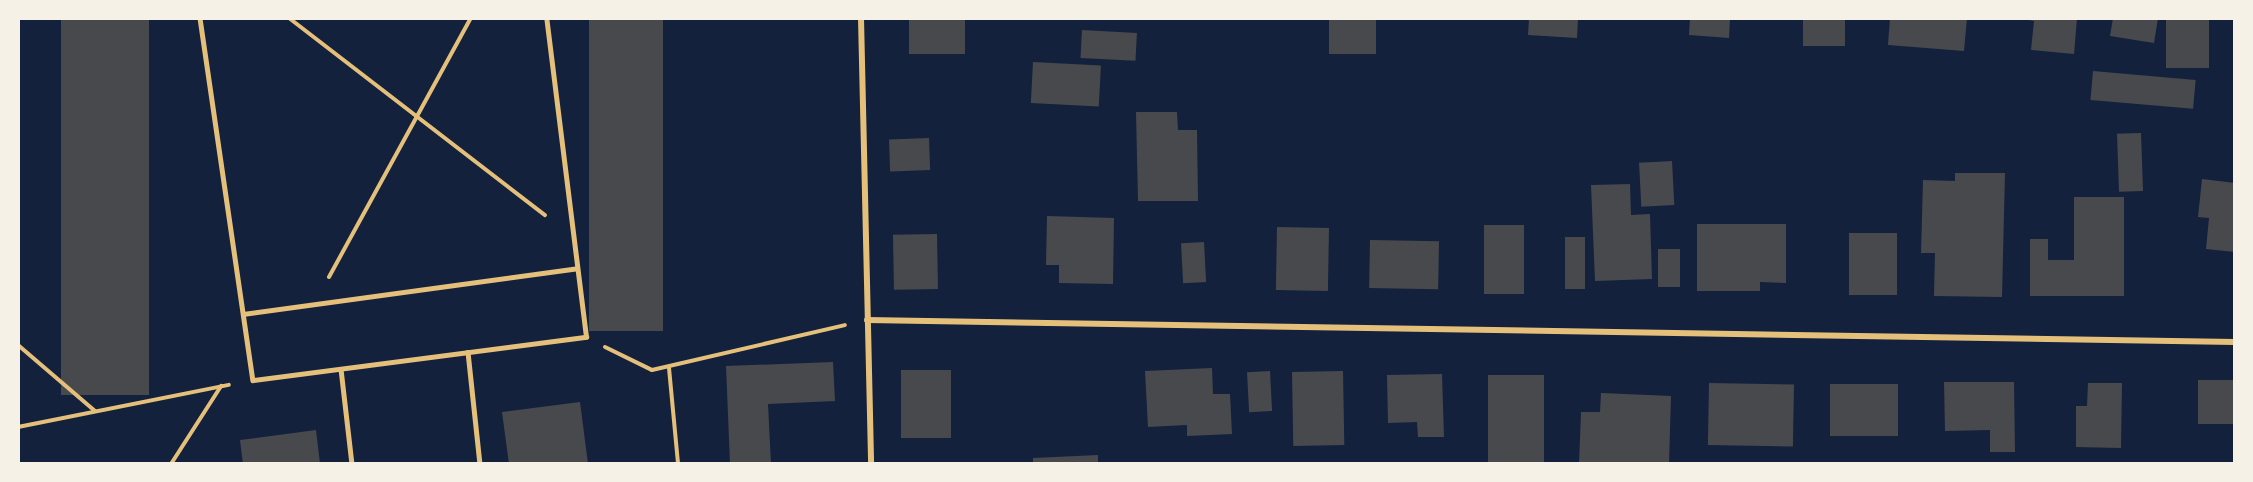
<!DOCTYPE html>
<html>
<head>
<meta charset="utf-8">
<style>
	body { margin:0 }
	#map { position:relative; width:2253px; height:482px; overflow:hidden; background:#14213d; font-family:"PT Sans Narrow",sans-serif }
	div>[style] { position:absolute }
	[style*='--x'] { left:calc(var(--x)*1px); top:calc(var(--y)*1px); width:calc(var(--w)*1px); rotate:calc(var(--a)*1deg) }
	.building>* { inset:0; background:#48494c; transform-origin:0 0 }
	.path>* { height:4px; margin:-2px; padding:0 2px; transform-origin:2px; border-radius:2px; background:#e5c07b }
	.service>* { height:4.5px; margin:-2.25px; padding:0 2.25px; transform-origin:2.25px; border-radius:2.25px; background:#e5c07b }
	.minor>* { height:6px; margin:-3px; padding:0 3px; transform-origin:3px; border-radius:3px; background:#e5c07b }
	span { translate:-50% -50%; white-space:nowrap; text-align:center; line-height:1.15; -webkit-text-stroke:4.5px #f6f1e7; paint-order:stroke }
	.frame { position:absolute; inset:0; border:20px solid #f6f1e7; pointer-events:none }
</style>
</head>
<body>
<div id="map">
	<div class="building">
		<div style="left:61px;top:18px;width:88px;height:377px"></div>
		<div style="left:589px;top:18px;width:74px;height:313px"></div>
		<div style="left:909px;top:18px;width:56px;height:36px"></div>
		<div style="left:1329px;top:18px;width:47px;height:36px"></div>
		<div style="clip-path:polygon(1529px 18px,1578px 18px,1577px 38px,1528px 35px)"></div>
		<div style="clip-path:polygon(1690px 18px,1730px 18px,1729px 38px,1689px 35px)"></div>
		<div style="left:1803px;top:18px;width:42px;height:28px"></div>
		<div style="clip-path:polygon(1890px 18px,1967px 18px,1964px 51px,1888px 45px)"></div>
		<div style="clip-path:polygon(2018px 18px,2077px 18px,2074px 54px,2031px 50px,2034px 21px)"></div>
		<div style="clip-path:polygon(2113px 18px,2158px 18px,2154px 43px,2110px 36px)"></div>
		<div style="left:2166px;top:18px;width:43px;height:50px"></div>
		<div style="left:1082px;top:30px;width:55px;height:28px;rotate:3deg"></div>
		<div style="left:1033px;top:62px;width:68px;height:41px;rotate:3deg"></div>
		<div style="left:2093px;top:71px;width:103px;height:29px;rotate:5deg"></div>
		<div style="clip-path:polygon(1136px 112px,1177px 112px,1178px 130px,1197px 130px,1198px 201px,1138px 201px)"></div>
		<div style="left:2141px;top:133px;width:58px;height:24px;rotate:88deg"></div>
		<div style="left:929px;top:138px;width:32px;height:40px;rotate:88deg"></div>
		<div style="left:1672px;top:161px;width:44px;height:33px;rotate:87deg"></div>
		<div style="clip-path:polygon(1955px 173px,2005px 173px,2002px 297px,1934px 296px,1935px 253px,1921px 253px,1923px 180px,1955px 181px)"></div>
		<div style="clip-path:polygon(2202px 179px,2235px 183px,2235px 252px,2206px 249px,2209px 218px,2198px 217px)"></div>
		<div style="clip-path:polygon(1630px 184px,1631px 215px,1650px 214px,1652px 279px,1595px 281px,1591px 185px)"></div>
		<div style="clip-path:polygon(2074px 197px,2124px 197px,2124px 296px,2030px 296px,2030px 239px,2048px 239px,2048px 260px,2074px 260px)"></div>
		<div style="clip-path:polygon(1047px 216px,1114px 218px,1113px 284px,1059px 283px,1059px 265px,1046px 265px)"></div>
		<div style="clip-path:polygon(1697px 224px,1786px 224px,1786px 283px,1760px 282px,1760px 291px,1697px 291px)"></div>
		<div style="left:1484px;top:225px;width:40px;height:69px"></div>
		<div style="left:1277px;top:227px;width:52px;height:63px;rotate:1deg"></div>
		<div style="left:1849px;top:233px;width:48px;height:62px"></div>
		<div style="left:937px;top:234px;width:55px;height:44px;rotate:89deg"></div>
		<div style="left:1565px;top:237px;width:20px;height:52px"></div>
		<div style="left:1370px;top:240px;width:69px;height:48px;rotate:1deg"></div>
		<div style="left:1204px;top:242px;width:40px;height:23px;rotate:87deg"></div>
		<div style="left:1658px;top:249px;width:22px;height:38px"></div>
		<div style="clip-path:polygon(833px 362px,835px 401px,768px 404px,771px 464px,730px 464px,726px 366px)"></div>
		<div style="clip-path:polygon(1212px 368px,1213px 394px,1230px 394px,1232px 434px,1187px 436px,1187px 425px,1148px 427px,1145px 371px)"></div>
		<div style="left:901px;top:370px;width:50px;height:68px"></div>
		<div style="left:1270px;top:371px;width:40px;height:23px;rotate:87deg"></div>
		<div style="left:1343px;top:371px;width:74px;height:51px;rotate:89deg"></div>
		<div style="clip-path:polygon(1442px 374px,1444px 437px,1418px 437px,1417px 422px,1388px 423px,1387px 375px)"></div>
		<div style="left:1488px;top:375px;width:56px;height:89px"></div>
		<div style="left:2235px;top:380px;width:44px;height:37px;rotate:90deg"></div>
		<div style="clip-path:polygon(1944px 382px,2014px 382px,2015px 452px,1990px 452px,1990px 430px,1945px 431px)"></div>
		<div style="left:1709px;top:383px;width:85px;height:62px;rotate:1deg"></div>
		<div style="clip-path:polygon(2088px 383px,2122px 383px,2121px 448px,2076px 447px,2076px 406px,2087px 406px)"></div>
		<div style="left:1830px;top:384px;width:68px;height:52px"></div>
		<div style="clip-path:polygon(1601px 393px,1671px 396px,1669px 464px,1579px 464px,1581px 412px,1600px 412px)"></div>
		<div style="clip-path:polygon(580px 402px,588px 464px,509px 464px,502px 412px)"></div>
		<div style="clip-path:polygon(316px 430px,320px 464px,243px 464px,240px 440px)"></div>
		<div style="clip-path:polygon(1098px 455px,1098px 464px,1033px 464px,1033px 458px)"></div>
	</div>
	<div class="path">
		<div style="--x:289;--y:18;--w:323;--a:37.6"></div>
		<div style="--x:329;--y:277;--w:295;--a:-61.3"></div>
		<div style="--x:18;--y:345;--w:101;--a:40.6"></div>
		<div style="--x:605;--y:347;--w:52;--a:26.1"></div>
		<div style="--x:652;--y:370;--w:198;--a:-13.1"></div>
		<div style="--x:669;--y:368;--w:96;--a:84.6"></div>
		<div style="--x:18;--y:427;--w:215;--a:-11.3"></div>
		<div style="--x:171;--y:464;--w:93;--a:-57.3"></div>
	</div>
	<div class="service">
		<div style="--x:200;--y:18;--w:366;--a:81.7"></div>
		<div style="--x:253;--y:380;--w:336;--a:-7.4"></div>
		<div style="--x:586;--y:337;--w:321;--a:-97.1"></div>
		<div style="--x:243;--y:314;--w:337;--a:-7.8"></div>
		<div style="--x:468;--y:352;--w:113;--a:83.9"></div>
		<div style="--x:341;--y:369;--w:96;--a:83.4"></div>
	</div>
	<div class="minor">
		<div style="--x:861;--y:18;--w:446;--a:88.7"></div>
		<div style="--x:867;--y:320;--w:1368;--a:0.92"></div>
	</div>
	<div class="frame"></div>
</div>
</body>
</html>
